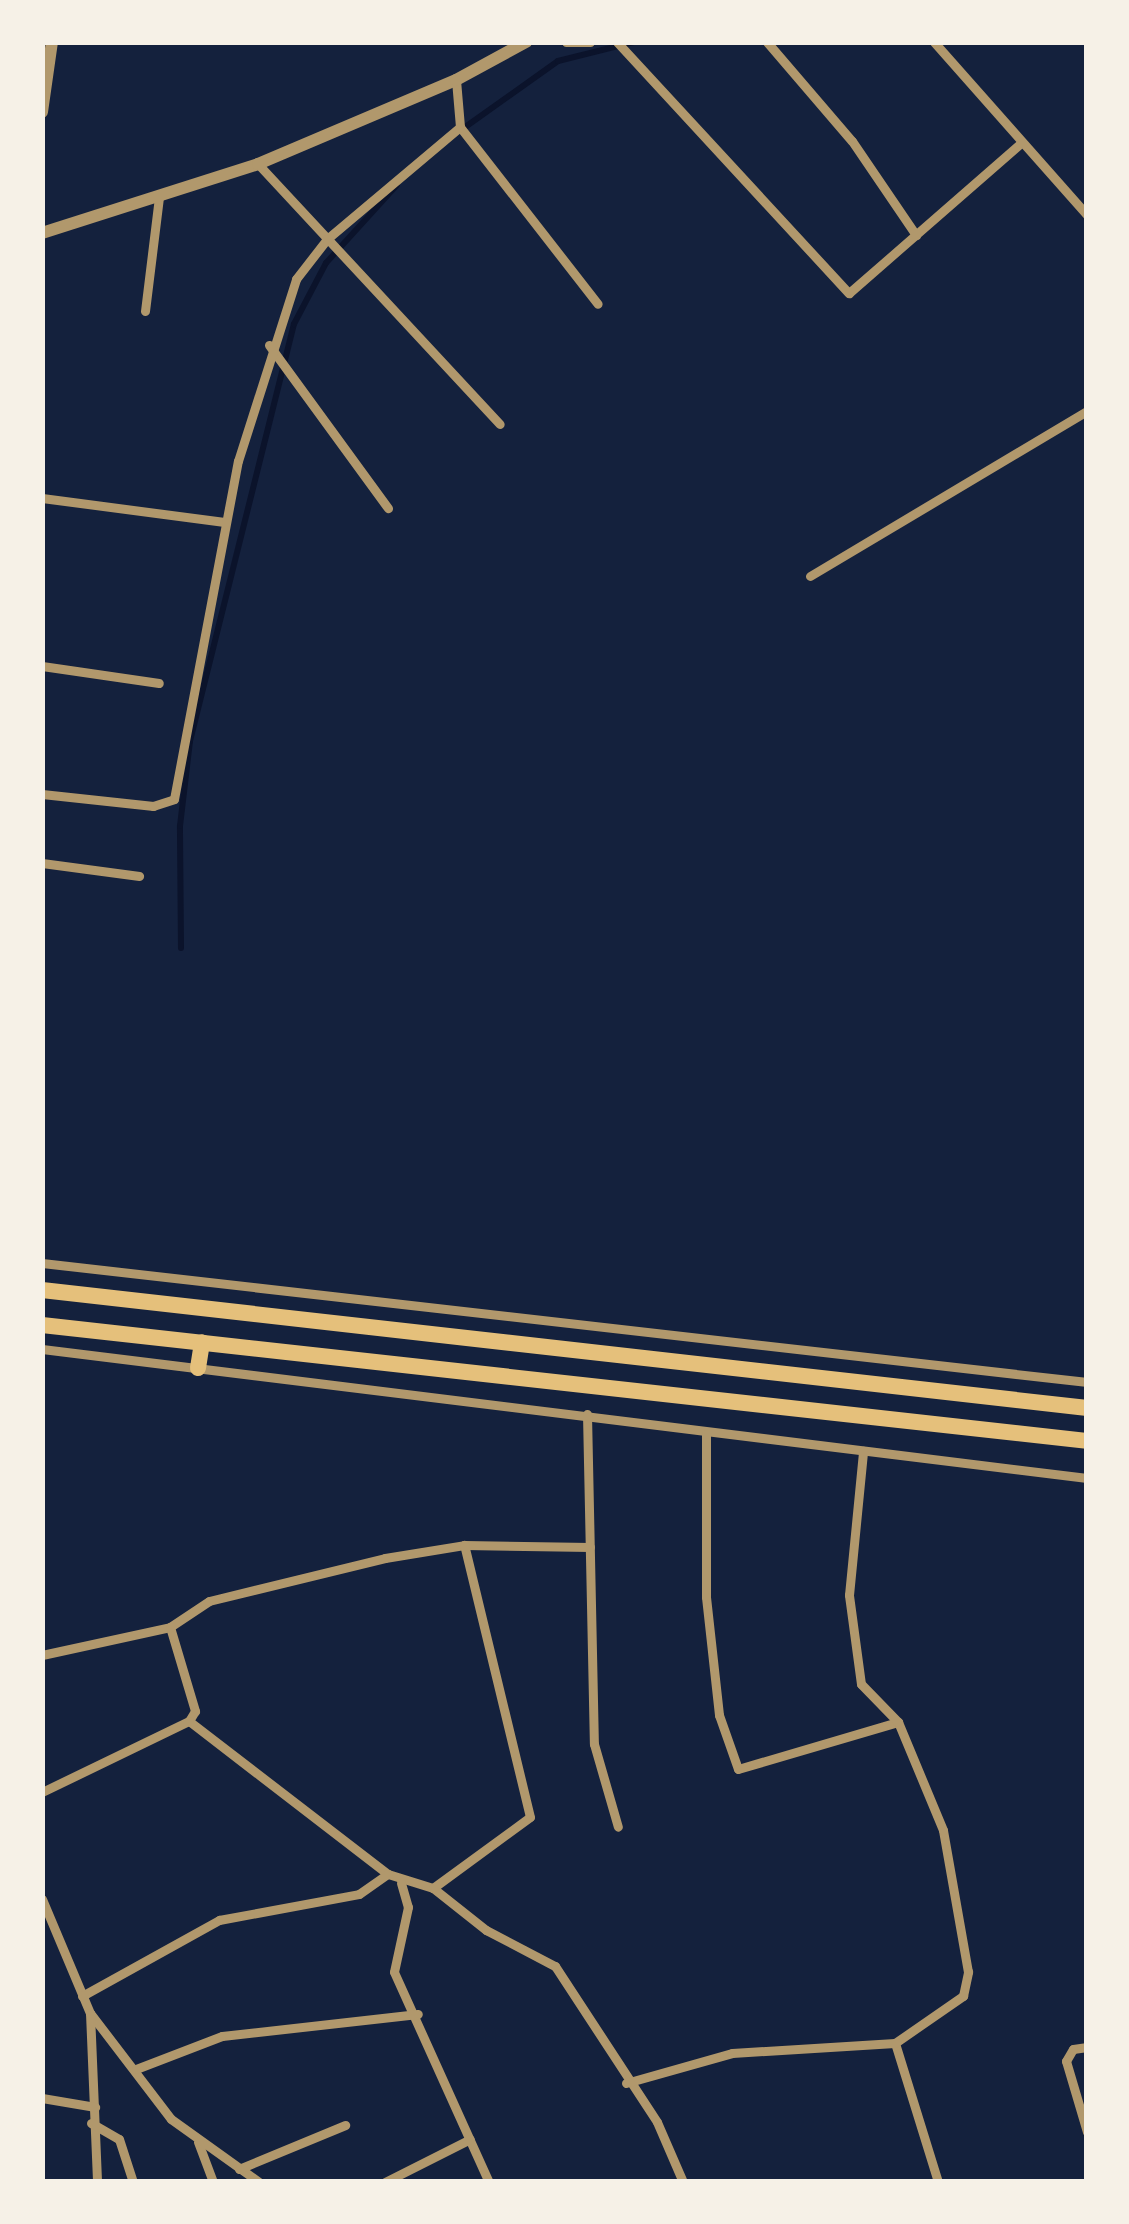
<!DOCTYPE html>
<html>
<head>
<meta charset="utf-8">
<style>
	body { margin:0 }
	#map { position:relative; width:1129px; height:2224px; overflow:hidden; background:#14213d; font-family:"Sofia Sans Condensed",sans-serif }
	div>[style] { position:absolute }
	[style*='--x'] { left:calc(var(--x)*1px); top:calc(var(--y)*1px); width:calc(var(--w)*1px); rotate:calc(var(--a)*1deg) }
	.stream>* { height:6px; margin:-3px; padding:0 3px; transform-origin:3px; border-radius:3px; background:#0b132b }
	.minor>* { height:9px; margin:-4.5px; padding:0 4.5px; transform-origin:4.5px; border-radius:4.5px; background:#b1986c }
	.tertiary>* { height:12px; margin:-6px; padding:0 6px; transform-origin:6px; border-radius:6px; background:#b1986c }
	.trunk>* { height:16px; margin:-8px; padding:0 8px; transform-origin:8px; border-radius:8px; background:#e5c07b }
	span { translate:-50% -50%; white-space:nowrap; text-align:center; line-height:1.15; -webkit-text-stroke:9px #f6f1e7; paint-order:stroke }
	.frame { position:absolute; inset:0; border:45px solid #f6f1e7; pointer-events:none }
</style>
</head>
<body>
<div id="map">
	<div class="stream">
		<div style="--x:461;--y:130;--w:119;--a:-35.4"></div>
		<div style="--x:558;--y:61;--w:78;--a:-14"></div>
		<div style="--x:181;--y:948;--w:122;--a:-90.5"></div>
		<div style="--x:180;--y:826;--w:86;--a:-83.3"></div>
		<div style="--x:190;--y:741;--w:430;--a:-76"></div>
		<div style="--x:294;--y:324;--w:69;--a:-62.3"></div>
		<div style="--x:326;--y:263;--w:105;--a:-47.7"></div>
	</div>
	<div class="minor">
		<div style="--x:566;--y:42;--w:24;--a:0"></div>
		<div style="--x:617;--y:42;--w:342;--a:47.3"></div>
		<div style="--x:849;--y:293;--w:228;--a:-41.1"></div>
		<div style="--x:767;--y:42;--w:130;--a:49.4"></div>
		<div style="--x:852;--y:141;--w:114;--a:55.8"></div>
		<div style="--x:934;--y:42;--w:231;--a:48.5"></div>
		<div style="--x:456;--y:80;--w:47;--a:85.1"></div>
		<div style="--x:460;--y:127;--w:224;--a:52.1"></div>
		<div style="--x:258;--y:164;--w:355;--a:47.1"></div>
		<div style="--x:145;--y:311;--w:115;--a:-83"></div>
		<div style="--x:269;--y:345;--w:202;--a:53.9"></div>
		<div style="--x:42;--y:498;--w:184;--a:7.5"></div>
		<div style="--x:810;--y:576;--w:322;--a:-30.8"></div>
		<div style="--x:42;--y:666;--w:118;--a:8.3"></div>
		<div style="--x:42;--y:794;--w:112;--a:6.2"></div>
		<div style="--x:153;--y:806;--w:22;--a:-18"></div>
		<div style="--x:174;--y:799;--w:344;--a:-79.3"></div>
		<div style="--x:238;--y:461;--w:191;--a:-72.3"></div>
		<div style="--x:296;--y:279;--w:51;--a:-52.2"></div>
		<div style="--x:327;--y:239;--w:174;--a:-40.1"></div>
		<div style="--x:42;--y:863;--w:98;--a:7.6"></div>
		<div style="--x:42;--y:1263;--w:1052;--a:6.5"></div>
		<div style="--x:42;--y:1349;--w:1053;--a:7.04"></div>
		<div style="--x:587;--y:1414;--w:330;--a:88.8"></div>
		<div style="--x:594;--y:1744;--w:86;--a:73.9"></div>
		<div style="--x:706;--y:1434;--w:163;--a:90"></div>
		<div style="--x:706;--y:1597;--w:119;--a:83.7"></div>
		<div style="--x:719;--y:1715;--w:57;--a:70.6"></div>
		<div style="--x:738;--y:1769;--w:167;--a:-16.4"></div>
		<div style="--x:170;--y:1627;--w:88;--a:73.4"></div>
		<div style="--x:195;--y:1711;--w:12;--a:121"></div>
		<div style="--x:189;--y:1721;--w:251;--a:37.6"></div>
		<div style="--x:388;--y:1874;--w:47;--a:17.3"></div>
		<div style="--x:433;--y:1888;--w:68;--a:38.4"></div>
		<div style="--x:486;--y:1930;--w:78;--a:27.6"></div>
		<div style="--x:555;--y:1966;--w:186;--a:56.8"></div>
		<div style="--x:657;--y:2122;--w:65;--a:66.6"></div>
		<div style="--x:42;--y:1655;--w:131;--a:-12.3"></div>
		<div style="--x:170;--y:1627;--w:47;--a:-33.7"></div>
		<div style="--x:209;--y:1601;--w:181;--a:-13.7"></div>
		<div style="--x:385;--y:1558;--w:80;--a:-9.3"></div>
		<div style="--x:464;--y:1545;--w:126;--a:0.9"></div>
		<div style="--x:42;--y:1792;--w:163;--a:-25.8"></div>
		<div style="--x:401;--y:1883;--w:25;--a:74"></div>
		<div style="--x:408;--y:1907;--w:66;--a:102.2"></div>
		<div style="--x:394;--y:1972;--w:230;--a:65.7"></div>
		<div style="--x:433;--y:1888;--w:120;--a:-36.2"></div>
		<div style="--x:530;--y:1817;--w:280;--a:-103.6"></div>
		<div style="--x:42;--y:1899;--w:124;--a:67.2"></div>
		<div style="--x:90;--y:2013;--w:133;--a:52.6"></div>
		<div style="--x:171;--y:2119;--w:108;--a:35.6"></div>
		<div style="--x:82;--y:1996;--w:157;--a:-29"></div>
		<div style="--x:219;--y:1920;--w:142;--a:-10.5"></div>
		<div style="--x:359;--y:1894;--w:35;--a:-35"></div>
		<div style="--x:90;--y:2013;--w:169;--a:87.6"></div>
		<div style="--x:895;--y:2043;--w:145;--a:72.8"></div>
		<div style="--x:1087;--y:2047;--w:14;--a:172"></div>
		<div style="--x:1073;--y:2049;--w:14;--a:120"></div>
		<div style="--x:1066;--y:2061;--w:74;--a:73.5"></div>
		<div style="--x:136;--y:2069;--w:92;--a:-21"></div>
		<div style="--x:222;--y:2036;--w:197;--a:-6.4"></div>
		<div style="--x:626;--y:2083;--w:110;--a:-15.8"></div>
		<div style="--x:732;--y:2053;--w:163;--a:-3.5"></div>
		<div style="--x:895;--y:2043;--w:83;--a:-34.7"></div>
		<div style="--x:963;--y:1996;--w:25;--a:-78"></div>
		<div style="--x:968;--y:1972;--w:144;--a:-100"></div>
		<div style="--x:943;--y:1830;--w:117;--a:-112.6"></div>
		<div style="--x:898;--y:1722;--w:53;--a:-134.2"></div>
		<div style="--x:861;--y:1684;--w:90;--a:-97.7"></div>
		<div style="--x:849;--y:1595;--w:145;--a:-84.4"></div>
		<div style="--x:42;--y:2098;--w:54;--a:9.6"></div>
		<div style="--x:91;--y:2123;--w:32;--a:30"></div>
		<div style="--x:119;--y:2139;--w:45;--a:72"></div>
		<div style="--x:198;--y:2142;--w:43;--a:69.4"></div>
		<div style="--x:239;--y:2169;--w:115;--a:-22.5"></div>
		<div style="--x:385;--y:2182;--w:95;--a:-26.8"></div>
	</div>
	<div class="tertiary">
		<div style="--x:42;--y:112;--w:71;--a:-81.9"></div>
		<div style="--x:42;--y:233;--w:227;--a:-17.7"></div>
		<div style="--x:258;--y:164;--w:215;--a:-23"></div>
		<div style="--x:456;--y:80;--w:80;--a:-28.5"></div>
	</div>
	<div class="trunk">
		<div style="--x:42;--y:1290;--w:1052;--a:6.44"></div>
		<div style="--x:42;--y:1325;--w:1051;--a:6.33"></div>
		<div style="--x:198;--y:1368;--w:26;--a:-81"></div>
	</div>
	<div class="frame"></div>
</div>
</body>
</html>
